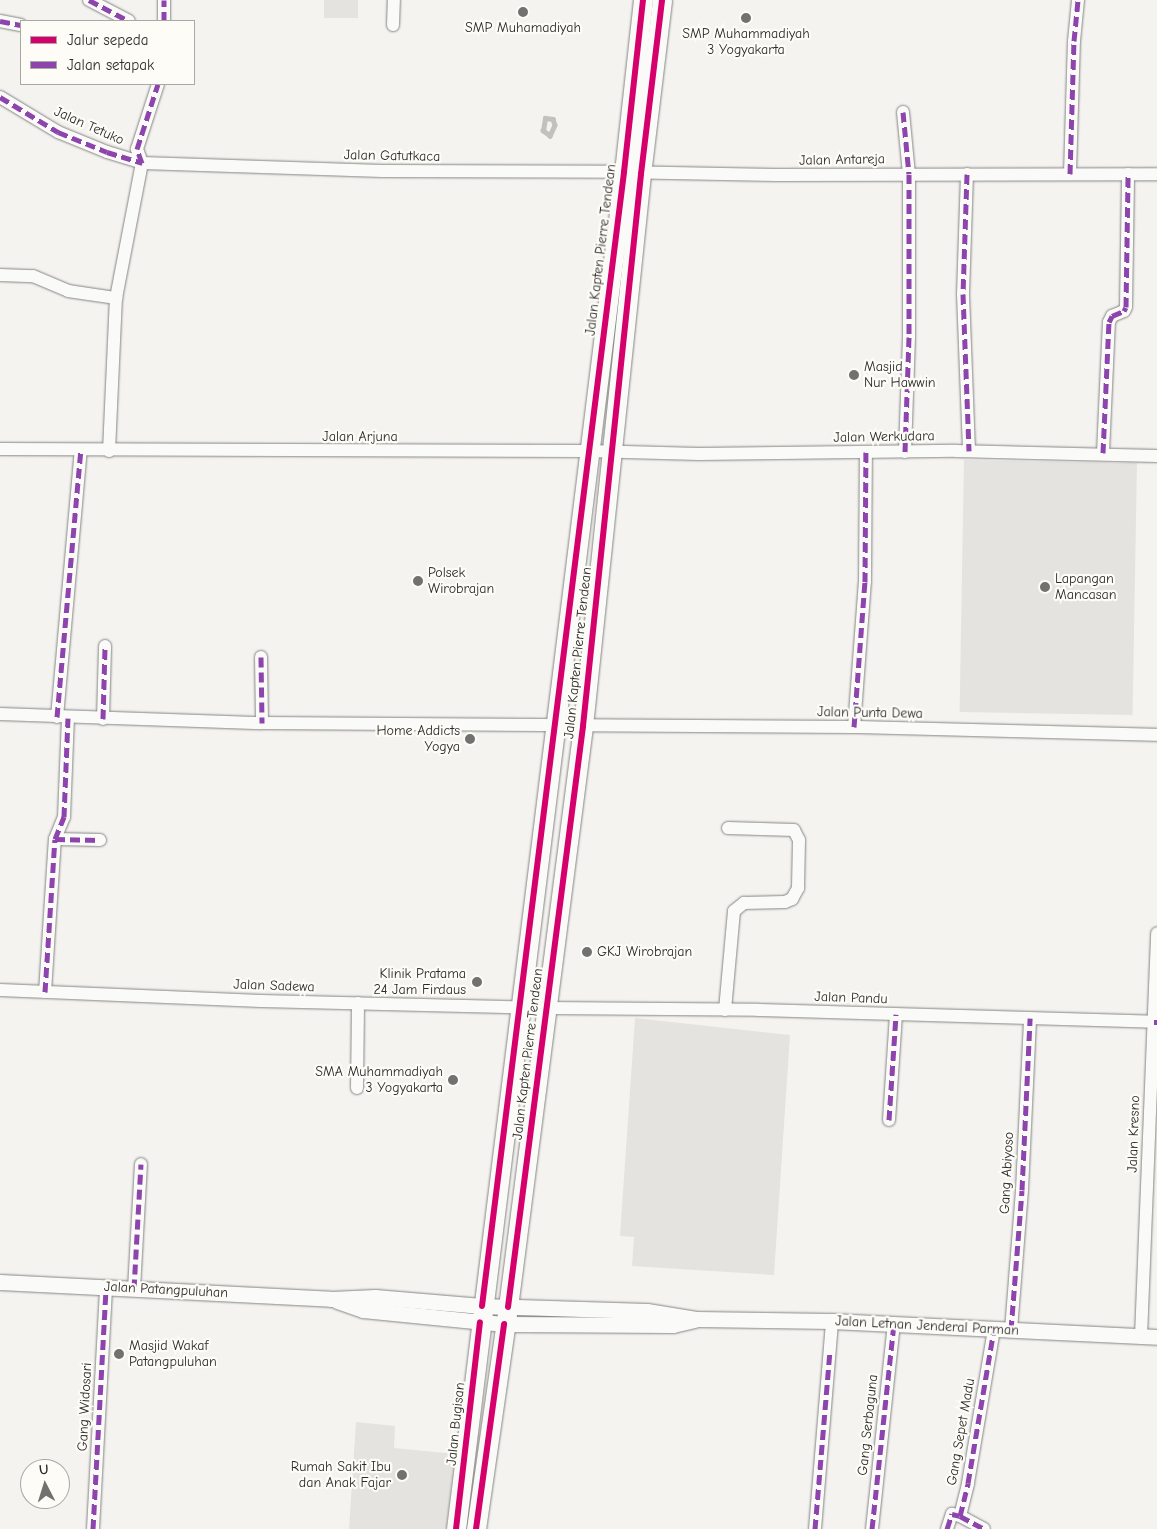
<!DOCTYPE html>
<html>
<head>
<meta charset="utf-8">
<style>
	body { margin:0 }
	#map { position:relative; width:1157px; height:1529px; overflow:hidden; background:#f4f3f0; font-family:"Comic Neue",sans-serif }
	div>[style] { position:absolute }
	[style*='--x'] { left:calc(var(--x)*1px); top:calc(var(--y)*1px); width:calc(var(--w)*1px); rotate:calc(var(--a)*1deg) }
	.built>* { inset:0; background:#e4e3df }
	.green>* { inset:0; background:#e4e3e0; transform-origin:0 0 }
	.stream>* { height:4.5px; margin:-2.25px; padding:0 2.25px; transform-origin:2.25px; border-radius:2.25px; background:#c2c1be }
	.roads { filter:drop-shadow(0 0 1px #858584) drop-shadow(0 0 1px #858584) }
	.minor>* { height:12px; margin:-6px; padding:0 6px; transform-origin:6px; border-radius:6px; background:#fafaf8 }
	.tertiary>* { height:15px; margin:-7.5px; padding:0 7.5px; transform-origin:7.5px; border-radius:7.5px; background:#fafaf8 }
	.primary>* { height:19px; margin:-9.5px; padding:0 9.5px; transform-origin:9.5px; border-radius:9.5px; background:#fafaf8 }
	.quiet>* { height:5px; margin-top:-2.5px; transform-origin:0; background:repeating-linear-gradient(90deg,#8e44ad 0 10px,transparent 0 15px) }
	.cycleway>* { height:6px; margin:-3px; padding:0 3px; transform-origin:3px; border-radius:3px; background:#d6006c }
	.dots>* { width:14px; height:14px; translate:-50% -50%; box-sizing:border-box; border:2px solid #fdfcf7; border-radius:50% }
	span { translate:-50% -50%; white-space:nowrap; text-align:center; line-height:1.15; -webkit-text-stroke:4.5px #fdfcf7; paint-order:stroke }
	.poi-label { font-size:14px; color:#2b2b2b }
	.left { translate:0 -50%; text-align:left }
	.right { translate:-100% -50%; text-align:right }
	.street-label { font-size:14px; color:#2b2b2b }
	.legend { position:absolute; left:20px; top:20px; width:175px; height:65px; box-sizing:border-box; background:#fdfcf7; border:1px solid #a9a8a5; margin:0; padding:6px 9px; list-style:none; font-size:15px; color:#2b2b2b }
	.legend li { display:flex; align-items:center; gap:10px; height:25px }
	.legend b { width:25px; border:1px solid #a9a8a5 }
	.north { position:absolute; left:20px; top:1459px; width:50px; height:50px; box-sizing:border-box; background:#fdfcf7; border:1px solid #a9a8a5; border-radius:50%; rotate:355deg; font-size:14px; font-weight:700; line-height:20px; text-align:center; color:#2b2b2b }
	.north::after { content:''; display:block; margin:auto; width:18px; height:22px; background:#717170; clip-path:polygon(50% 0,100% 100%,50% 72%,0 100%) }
</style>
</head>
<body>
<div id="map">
	<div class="built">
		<div style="clip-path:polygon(635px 1018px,790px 1035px,774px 1275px,632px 1266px,634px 1237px,620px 1236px)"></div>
		<div style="clip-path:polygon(356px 1422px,395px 1426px,394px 1448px,455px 1454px,446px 1529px,349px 1529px)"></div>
	</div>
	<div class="green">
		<div style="left:324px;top:0;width:34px;height:18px"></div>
		<div style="left:964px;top:460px;width:173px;height:252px;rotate:1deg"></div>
		<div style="left:683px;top:1154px;width:64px;height:40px;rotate:2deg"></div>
	</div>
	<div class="stream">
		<div style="--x:545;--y:118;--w:8;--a:7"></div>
		<div style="--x:553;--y:119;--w:6;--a:72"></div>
		<div style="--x:555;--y:125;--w:12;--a:114"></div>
		<div style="--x:550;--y:136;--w:9;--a:-144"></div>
		<div style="--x:543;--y:131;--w:13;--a:-81"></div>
	</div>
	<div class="roads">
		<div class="minor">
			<div style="--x:89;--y:0;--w:45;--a:27.7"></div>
			<div style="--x:0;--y:21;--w:21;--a:11"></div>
			<div style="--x:164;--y:21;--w:21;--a:-90"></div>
			<div style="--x:393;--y:25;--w:25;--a:-88"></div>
			<div style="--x:0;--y:97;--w:68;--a:31.1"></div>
			<div style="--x:58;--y:132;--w:53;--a:22.2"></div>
			<div style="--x:107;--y:152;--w:37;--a:17"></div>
			<div style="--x:142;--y:163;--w:240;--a:1.9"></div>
			<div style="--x:382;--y:171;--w:242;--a:0.2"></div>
			<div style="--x:624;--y:172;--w:151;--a:1.1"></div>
			<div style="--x:775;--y:175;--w:382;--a:-0.1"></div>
			<div style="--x:903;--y:112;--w:62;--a:84.5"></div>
			<div style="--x:909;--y:174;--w:163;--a:90"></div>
			<div style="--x:909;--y:337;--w:115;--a:92"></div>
			<div style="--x:142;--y:163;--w:15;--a:-110"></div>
			<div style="--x:137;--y:149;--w:68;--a:-72.1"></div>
			<div style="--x:967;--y:174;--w:120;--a:91.9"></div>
			<div style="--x:963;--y:294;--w:157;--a:87.8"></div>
			<div style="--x:1070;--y:174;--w:133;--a:-88.3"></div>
			<div style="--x:1074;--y:41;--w:41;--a:-84.4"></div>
			<div style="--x:0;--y:275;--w:33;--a:2"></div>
			<div style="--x:33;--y:276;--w:38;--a:23"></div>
			<div style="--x:68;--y:291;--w:49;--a:8.3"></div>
			<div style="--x:0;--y:449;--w:588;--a:0.19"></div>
			<div style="--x:588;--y:451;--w:111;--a:1.5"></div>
			<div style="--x:699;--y:454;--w:257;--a:-0.7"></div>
			<div style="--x:956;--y:451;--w:201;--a:1.4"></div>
			<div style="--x:109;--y:451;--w:153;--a:-87.4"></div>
			<div style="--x:116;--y:298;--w:137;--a:-79.1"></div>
			<div style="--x:1103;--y:453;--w:131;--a:-87.4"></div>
			<div style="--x:1109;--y:322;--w:7;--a:-63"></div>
			<div style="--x:1112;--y:316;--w:13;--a:-23"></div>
			<div style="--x:1124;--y:311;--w:4;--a:-63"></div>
			<div style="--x:1126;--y:307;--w:133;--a:-89.1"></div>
			<div style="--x:261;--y:657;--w:66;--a:89.1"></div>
			<div style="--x:0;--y:714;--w:262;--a:2"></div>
			<div style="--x:262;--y:723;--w:592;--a:0.39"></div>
			<div style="--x:854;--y:727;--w:303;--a:1.5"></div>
			<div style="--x:57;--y:717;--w:268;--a:-84.9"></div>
			<div style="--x:103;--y:719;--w:73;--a:-88.4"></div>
			<div style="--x:854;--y:727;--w:145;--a:-85.7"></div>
			<div style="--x:865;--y:582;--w:130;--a:-89.6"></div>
			<div style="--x:55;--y:839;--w:45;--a:1.3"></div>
			<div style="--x:0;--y:990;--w:261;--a:2.4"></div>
			<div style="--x:261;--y:1001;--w:286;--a:1.4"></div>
			<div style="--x:547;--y:1008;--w:211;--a:0.5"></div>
			<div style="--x:758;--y:1010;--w:399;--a:1.7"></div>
			<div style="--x:45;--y:992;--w:153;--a:-86.3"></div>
			<div style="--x:55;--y:839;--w:24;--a:-68"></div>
			<div style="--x:64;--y:817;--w:99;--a:-87.7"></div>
			<div style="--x:725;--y:1010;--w:99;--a:-84.8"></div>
			<div style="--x:734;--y:911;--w:13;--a:-39"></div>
			<div style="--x:744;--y:903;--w:41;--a:-1.4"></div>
			<div style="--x:785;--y:902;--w:8;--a:-23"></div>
			<div style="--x:792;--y:899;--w:13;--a:-61"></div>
			<div style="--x:798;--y:888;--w:48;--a:-88.8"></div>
			<div style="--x:799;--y:840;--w:11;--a:-117"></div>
			<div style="--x:794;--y:830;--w:66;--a:-178.3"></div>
			<div style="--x:357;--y:1088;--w:85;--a:-89.3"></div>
			<div style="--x:889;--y:1120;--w:106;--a:-86.2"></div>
			<div style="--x:134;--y:1289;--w:125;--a:-86.8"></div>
			<div style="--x:1011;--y:1330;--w:140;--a:-85.5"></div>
			<div style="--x:1022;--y:1190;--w:172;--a:-87.3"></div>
			<div style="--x:1141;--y:1336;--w:403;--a:-87.7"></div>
			<div style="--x:960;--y:1516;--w:27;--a:28"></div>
			<div style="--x:93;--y:1529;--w:242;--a:-86.9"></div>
			<div style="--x:815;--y:1529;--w:209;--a:-85.3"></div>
			<div style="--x:872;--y:1529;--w:206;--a:-83.9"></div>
			<div style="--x:947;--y:1529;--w:16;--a:-72"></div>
			<div style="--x:952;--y:1514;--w:8;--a:14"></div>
			<div style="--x:960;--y:1516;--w:34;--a:-76"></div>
			<div style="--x:968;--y:1483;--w:156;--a:-80.4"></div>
		</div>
		<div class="tertiary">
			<div style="--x:0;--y:1282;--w:331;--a:2.9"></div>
			<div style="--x:331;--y:1299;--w:44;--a:-2.6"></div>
			<div style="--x:375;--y:1297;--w:107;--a:4.8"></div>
			<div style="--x:482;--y:1306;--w:165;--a:1.7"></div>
			<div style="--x:647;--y:1311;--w:51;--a:9.1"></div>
			<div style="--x:697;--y:1319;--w:135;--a:0.8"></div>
			<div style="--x:832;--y:1321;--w:325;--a:2.8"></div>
			<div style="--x:337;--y:1301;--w:28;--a:19"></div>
			<div style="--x:363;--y:1310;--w:142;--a:5.7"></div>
			<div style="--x:504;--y:1324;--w:169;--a:0.3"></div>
			<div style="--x:673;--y:1325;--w:22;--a:-13"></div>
		</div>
		<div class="primary">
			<div style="--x:456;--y:1529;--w:1367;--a:-82.94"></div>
			<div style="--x:624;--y:172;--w:173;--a:-83.7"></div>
			<div style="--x:476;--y:1529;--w:224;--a:-81.8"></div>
			<div style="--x:508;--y:1307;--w:586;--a:-82.64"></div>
			<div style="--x:583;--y:726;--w:555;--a:-84"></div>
			<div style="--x:641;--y:174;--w:175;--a:-83.1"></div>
		</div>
	</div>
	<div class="quiet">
		<div style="--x:89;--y:0;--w:45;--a:27.7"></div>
		<div style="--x:0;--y:21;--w:21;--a:11"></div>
		<div style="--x:164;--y:21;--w:21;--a:-90"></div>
		<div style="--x:0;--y:97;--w:68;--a:31.1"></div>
		<div style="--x:58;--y:132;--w:53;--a:22.2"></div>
		<div style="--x:107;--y:152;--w:37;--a:17"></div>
		<div style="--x:903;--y:112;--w:62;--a:84.5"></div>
		<div style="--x:909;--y:174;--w:163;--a:90"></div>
		<div style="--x:909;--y:337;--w:115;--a:92"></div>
		<div style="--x:142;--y:163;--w:15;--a:-110"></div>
		<div style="--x:137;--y:149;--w:68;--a:-72.1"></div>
		<div style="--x:967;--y:174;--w:120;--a:91.9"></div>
		<div style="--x:963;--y:294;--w:157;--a:87.8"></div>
		<div style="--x:1070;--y:174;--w:133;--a:-88.3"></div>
		<div style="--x:1074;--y:41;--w:41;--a:-84.4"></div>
		<div style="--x:1103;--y:453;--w:131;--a:-87.4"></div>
		<div style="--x:1109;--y:322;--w:7;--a:-63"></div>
		<div style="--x:1112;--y:316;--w:13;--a:-23"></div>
		<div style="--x:1124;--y:311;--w:4;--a:-63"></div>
		<div style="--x:1126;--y:307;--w:133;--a:-89.1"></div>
		<div style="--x:261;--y:657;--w:66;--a:89.1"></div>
		<div style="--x:57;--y:717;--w:268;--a:-84.9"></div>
		<div style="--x:103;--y:719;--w:73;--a:-88.4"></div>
		<div style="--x:854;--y:727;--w:145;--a:-85.7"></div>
		<div style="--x:865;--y:582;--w:130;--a:-89.6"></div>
		<div style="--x:55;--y:839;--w:45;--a:1.3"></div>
		<div style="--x:45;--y:992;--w:153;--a:-86.3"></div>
		<div style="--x:55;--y:839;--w:24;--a:-68"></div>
		<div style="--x:64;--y:817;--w:99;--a:-87.7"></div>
		<div style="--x:1154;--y:1022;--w:3;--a:0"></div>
		<div style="--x:889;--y:1120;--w:106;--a:-86.2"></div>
		<div style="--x:134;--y:1289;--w:125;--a:-86.8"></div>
		<div style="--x:1011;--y:1330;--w:140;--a:-85.5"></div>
		<div style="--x:1022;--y:1190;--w:172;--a:-87.3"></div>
		<div style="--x:960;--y:1516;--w:27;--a:28"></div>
		<div style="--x:93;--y:1529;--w:242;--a:-86.9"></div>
		<div style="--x:815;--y:1529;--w:179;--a:-85.2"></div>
		<div style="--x:872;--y:1529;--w:206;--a:-83.9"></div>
		<div style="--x:947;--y:1529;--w:16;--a:-72"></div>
		<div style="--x:952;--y:1514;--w:8;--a:14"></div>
		<div style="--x:960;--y:1516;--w:34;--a:-76"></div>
		<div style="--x:968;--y:1483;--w:156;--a:-80.4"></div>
	</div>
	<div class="cycleway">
		<div style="--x:482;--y:1306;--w:1143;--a:-82.86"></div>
		<div style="--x:624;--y:172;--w:173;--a:-83.7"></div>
		<div style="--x:508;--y:1307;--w:586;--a:-82.64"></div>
		<div style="--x:583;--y:726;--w:555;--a:-84"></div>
		<div style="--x:641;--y:174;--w:175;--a:-83.1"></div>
		<div style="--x:456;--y:1529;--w:208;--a:-83.4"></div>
		<div style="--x:476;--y:1529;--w:207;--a:-82.2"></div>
	</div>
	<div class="dots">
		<div style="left:523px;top:12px;background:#717170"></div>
		<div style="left:746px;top:18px;background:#717170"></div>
		<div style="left:854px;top:375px;background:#717170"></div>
		<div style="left:418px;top:581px;background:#717170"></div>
		<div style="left:1045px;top:587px;background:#717170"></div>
		<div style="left:470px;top:739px;background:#717170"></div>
		<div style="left:587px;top:952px;background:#717170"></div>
		<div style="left:477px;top:982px;background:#717170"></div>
		<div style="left:453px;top:1080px;background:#717170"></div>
		<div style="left:119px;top:1354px;background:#717170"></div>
		<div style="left:402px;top:1475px;background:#717170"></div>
	</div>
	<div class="poi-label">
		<span style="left:523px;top:28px">SMP Muhamadiyah</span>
		<span style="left:746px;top:42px">SMP Muhammadiyah<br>3 Yogyakarta</span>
		<span class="left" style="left:864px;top:375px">Masjid<br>Nur Hawwin</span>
		<span class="left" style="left:428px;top:581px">Polsek<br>Wirobrajan</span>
		<span class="left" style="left:1055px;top:587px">Lapangan<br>Mancasan</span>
		<span class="right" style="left:460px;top:739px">Home Addicts<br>Yogya</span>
		<span class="left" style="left:597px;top:952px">GKJ Wirobrajan</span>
		<span class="right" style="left:466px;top:982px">Klinik Pratama<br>24 Jam Firdaus</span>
		<span class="right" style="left:443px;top:1080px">SMA Muhammadiyah<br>3 Yogyakarta</span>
		<span class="left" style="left:129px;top:1354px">Masjid Wakaf<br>Patangpuluhan</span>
		<span class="right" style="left:391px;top:1475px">Rumah Sakit Ibu<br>dan Anak Fajar</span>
	</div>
	<div class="street-label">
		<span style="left:89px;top:126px;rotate:24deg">Jalan Tetuko</span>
		<span style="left:392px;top:156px;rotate:1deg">Jalan Gatutkaca</span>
		<span style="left:842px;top:160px;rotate:-1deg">Jalan Antareja</span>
		<span style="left:601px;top:250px;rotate:-83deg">Jalan Kapten Pierre Tendean</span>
		<span style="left:360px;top:437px">Jalan Arjuna</span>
		<span style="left:884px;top:437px;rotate:-1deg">Jalan Werkudara</span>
		<span style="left:578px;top:653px;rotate:-84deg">Jalan Kapten Pierre Tendean</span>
		<span style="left:870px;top:713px;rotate:1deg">Jalan Punta Dewa</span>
		<span style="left:274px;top:986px;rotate:2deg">Jalan Sadewa</span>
		<span style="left:851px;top:998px;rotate:2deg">Jalan Pandu</span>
		<span style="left:528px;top:1054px;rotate:-83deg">Jalan Kapten Pierre Tendean</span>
		<span style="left:1134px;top:1134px;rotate:-88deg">Jalan Kresno</span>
		<span style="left:1007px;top:1173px;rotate:-87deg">Gang Abiyoso</span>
		<span style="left:166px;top:1290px;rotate:3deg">Jalan Patangpuluhan</span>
		<span style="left:927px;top:1326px;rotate:3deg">Jalan Letnan Jenderal Parman</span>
		<span style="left:85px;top:1407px;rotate:-87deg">Gang Widosari</span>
		<span style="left:456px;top:1424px;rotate:-84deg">Jalan Bugisan</span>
		<span style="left:868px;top:1425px;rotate:-84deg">Gang Serbaguna</span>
		<span style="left:961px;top:1432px;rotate:-80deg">Gang Sepet Madu</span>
	</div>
	<ul class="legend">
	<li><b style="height:6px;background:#d6006c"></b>Jalur sepeda</li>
	<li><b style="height:6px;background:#8e44ad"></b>Jalan setapak</li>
	</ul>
	<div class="north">U</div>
</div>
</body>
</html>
